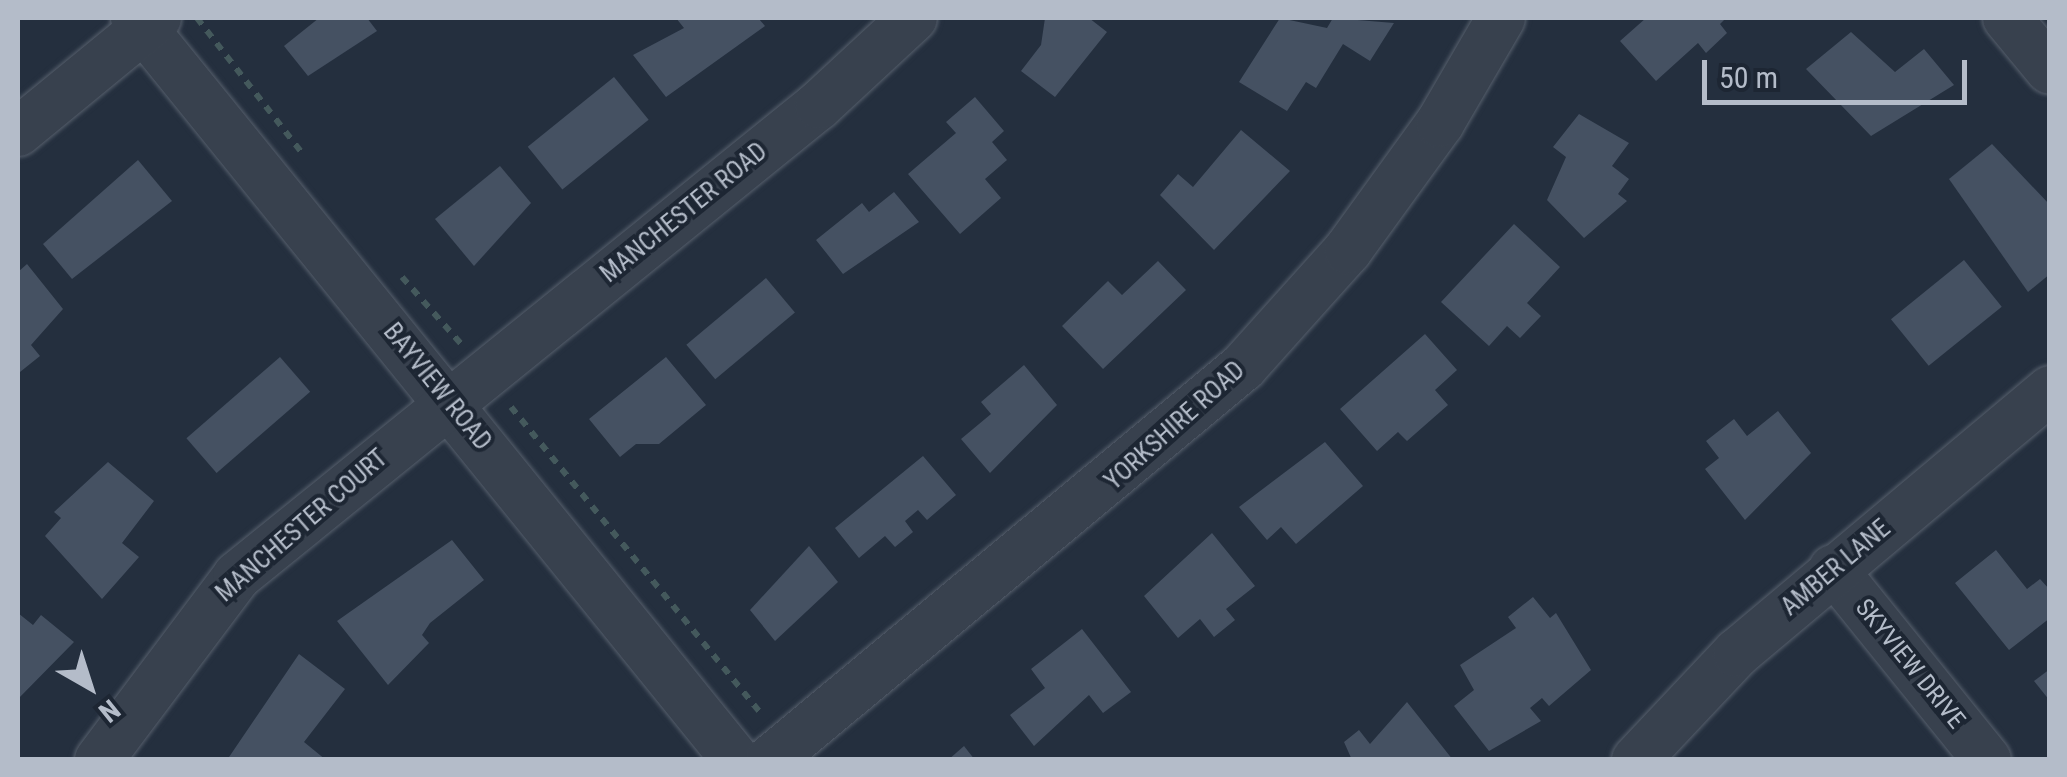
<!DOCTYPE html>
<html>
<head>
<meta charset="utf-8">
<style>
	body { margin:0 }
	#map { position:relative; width:2067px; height:777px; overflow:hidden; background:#242f3e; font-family:"Roboto Condensed",sans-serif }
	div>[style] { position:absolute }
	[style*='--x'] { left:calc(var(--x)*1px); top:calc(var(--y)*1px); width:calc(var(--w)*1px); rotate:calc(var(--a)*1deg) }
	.building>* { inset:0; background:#455162; transform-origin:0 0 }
	.path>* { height:6px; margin-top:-3px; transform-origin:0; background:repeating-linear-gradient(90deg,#44595c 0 8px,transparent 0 16px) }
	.roads { filter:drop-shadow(0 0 2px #565f6c) drop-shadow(0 0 2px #565f6c) }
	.minor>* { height:48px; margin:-24px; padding:0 24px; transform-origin:24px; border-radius:24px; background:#38414e }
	span { translate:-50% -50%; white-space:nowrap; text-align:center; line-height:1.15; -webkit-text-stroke:8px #1d2633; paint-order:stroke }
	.street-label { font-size:25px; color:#b4bcc9 }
	.frame { position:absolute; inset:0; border:20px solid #b4bcc9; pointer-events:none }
	.north { position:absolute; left:40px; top:637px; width:100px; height:100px; -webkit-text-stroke:8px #1d2633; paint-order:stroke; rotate:141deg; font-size:28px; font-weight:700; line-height:40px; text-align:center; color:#b4bcc9 }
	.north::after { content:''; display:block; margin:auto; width:35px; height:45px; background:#b4bcc9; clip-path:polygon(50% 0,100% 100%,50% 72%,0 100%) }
	.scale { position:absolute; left:1702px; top:60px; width:265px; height:45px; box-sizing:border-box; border:5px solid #b4bcc9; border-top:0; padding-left:12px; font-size:30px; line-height:35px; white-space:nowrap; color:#b4bcc9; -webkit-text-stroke:8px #1d2633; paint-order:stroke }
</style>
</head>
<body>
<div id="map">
	<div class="building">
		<div style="clip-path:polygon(319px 18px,367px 18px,377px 31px,308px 76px,284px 46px)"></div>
		<div style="clip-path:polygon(676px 18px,758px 18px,765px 26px,666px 97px,633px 55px,684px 28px)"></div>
		<div style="clip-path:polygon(1045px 18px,1089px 18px,1107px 32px,1055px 97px,1021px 71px,1041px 45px)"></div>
		<div style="clip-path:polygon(1280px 18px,1327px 28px,1333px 18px,1394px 23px,1370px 61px,1343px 44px,1316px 88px,1306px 82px,1287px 111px,1239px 82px)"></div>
		<div style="clip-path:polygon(1646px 18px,1726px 18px,1720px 24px,1727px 33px,1706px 53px,1698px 43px,1656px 81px,1620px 41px)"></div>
		<div style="clip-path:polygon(1851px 32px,1895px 72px,1924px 49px,1954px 85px,1871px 136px,1806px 69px)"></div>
		<div style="left:614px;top:77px;width:55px;height:111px;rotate:51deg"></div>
		<div style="clip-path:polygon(975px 97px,1004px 131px,992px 142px,1007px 160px,985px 179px,1001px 198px,960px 234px,908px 174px,956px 133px,946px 122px)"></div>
		<div style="clip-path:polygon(1579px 114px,1629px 143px,1612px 166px,1629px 179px,1618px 194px,1627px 201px,1584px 238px,1547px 200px,1566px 157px,1553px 147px)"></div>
		<div style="clip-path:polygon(1241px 130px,1290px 171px,1214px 250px,1160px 195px,1178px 174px,1193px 187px)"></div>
		<div style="clip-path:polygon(1992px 144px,2050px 205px,2050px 274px,2028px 292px,1949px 179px)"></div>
		<div style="clip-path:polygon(138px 160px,172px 201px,72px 279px,43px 244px)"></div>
		<div style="clip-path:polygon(500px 166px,531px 203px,474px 266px,435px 219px)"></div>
		<div style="clip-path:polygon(894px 192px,919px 222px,843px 274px,816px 240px,862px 203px,869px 212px)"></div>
		<div style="clip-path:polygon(1514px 224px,1560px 267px,1527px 303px,1541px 316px,1520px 338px,1507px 326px,1489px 346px,1441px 302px)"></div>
		<div style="left:1964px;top:260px;width:60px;height:94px;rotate:51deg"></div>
		<div style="clip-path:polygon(1158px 261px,1186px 290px,1103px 369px,1062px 326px,1108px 281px,1122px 295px)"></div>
		<div style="clip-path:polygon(27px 264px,63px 309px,31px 345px,40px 356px,20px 372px,18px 272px)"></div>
		<div style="left:766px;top:278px;width:45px;height:104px;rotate:50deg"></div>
		<div style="clip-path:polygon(1425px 334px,1457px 370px,1435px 390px,1448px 405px,1407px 441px,1398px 432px,1377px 451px,1340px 409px)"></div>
		<div style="left:280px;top:357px;width:46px;height:124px;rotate:49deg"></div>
		<div style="clip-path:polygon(666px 357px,706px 405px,659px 444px,636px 444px,620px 457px,589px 419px)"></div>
		<div style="clip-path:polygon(1024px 365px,1057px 405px,990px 473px,961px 439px,991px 414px,981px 402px)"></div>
		<div style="clip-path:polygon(1778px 411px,1811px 453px,1745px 520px,1705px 469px,1719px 458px,1706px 441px,1734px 419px,1747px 436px)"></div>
		<div style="clip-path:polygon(1325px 442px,1363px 486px,1296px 544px,1281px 527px,1267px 540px,1239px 507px)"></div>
		<div style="clip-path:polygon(923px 456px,956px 495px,927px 520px,918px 510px,905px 521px,913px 532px,895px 547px,885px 536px,859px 558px,835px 528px)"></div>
		<div style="clip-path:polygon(108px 462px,154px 501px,122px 543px,139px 557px,102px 599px,45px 536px,61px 518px,54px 512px)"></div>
		<div style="clip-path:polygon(1212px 533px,1255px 586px,1226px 609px,1235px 620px,1214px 637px,1200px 619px,1178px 638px,1144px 596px)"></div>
		<div style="clip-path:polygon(452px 540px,484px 580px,430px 623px,422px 635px,429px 643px,388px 685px,337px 621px)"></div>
		<div style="clip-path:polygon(809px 546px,838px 582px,775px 641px,750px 610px)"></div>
		<div style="clip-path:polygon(1996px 550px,2027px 589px,2040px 579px,2050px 590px,2050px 618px,2009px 650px,1955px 583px)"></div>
		<div style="clip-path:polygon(1533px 597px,1550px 618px,1556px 613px,1591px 670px,1549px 706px,1542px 698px,1530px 708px,1541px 721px,1489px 751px,1454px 706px,1474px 690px,1460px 665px,1516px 628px,1508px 617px)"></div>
		<div style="clip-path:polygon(18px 613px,33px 625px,41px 615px,74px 642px,18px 699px)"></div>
		<div style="clip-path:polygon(1082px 629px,1131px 692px,1103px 713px,1089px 695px,1034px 746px,1010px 715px,1045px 688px,1031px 669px)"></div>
		<div style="clip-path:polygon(299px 654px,345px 689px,304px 742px,326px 760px,227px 760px)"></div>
		<div style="clip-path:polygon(2050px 669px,2050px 701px,2034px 681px)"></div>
		<div style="clip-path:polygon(1407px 702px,1453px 760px,1352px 760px,1344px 742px,1359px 730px,1370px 744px)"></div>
		<div style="clip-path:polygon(964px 746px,975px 760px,948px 760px)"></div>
	</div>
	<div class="path">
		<div style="--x:197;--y:18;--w:172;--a:52.1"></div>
		<div style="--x:402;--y:277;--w:92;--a:48.5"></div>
		<div style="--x:511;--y:407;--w:397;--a:50.8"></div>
	</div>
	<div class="roads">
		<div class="minor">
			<div style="--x:135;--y:18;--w:955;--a:50.99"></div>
			<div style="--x:2007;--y:18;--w:67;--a:50.4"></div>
			<div style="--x:18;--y:132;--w:180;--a:-39.4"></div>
			<div style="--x:1833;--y:569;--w:245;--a:51.1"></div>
			<div style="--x:99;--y:760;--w:230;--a:-53.1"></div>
			<div style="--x:237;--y:576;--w:749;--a:-38.98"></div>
			<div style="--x:819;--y:105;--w:128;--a:-42.8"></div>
			<div style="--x:770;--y:760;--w:615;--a:-39.72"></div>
			<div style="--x:1243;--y:367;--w:157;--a:-48.1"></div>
			<div style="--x:1348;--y:250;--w:157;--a:-54.1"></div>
			<div style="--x:1440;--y:123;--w:121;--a:-59.8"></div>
			<div style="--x:1636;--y:760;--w:147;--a:-46.7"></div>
			<div style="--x:1737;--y:653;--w:409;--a:-40"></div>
		</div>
	</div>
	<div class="street-label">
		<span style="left:684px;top:213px;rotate:-39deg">MANCHESTER ROAD</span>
		<span style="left:437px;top:387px;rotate:51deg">BAYVIEW ROAD</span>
		<span style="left:1175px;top:426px;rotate:-42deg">YORKSHIRE ROAD</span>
		<span style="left:302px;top:526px;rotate:-41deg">MANCHESTER COURT</span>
		<span style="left:1836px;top:568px;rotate:-40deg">AMBER LANE</span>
		<span style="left:1910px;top:664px;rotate:51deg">SKYVIEW DRIVE</span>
	</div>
	<div class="frame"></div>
	<div class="north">N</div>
	<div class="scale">50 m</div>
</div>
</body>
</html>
